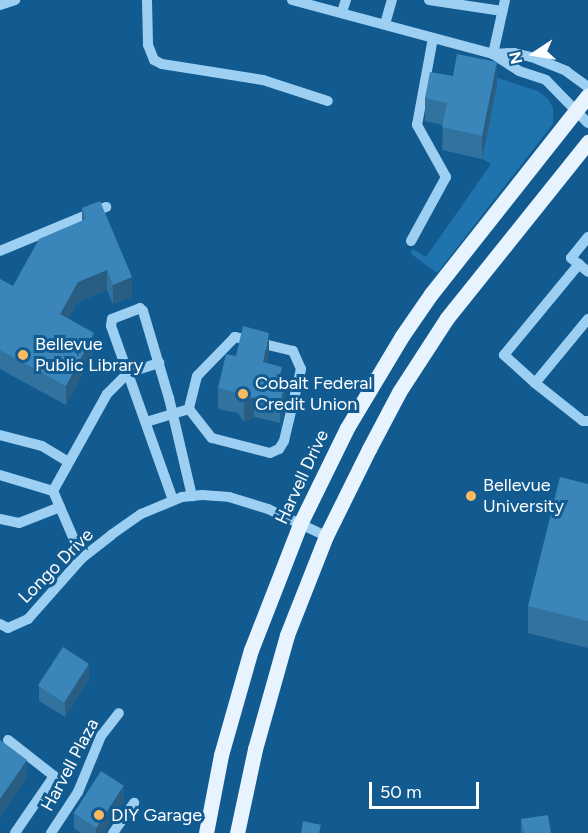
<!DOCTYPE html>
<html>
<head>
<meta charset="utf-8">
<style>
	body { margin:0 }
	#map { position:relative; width:588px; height:833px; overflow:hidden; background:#125b90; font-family:Figtree,sans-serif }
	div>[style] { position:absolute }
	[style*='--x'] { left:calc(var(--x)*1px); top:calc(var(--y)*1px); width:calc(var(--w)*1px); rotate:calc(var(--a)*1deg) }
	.green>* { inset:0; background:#2074ad }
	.minor>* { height:10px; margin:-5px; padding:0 5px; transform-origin:5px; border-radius:5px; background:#9ccff2 }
	.major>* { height:15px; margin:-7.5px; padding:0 7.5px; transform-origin:7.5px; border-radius:7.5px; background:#e7f4ff }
	.wall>* { inset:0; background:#32729f }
	.shaded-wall>* { inset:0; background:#295d82 }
	.building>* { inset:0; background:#3a85b9; transform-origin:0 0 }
	.dots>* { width:16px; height:16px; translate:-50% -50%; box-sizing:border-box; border:3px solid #125b90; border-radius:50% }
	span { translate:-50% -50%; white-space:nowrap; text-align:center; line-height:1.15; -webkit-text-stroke:6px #125b90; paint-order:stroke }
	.poi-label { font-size:18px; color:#fff }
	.left { translate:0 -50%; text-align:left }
	.street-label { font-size:18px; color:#fff }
	.north { position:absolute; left:504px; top:24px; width:60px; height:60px; -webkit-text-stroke:4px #125b90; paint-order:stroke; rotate:258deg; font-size:16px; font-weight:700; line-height:24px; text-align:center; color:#fff }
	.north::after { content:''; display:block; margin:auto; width:21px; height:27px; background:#fff; clip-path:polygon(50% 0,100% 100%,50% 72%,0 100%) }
	.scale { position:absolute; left:369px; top:782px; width:110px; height:27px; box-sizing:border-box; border:3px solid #fff; border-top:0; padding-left:8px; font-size:18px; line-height:21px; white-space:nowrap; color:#fff; -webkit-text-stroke:4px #125b90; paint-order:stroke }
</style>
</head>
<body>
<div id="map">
	<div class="green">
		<div style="clip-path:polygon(485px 74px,538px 91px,548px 99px,553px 108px,553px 124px,437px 273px,410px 253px,413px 249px,426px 257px,491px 164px,482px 159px)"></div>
	</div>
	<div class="minor">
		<div style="--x:147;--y:0;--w:45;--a:88.7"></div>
		<div style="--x:148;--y:45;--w:16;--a:68"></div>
		<div style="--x:154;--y:60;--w:9;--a:27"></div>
		<div style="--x:162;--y:64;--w:102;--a:9"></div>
		<div style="--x:263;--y:80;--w:68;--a:17.9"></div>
		<div style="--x:292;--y:0;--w:208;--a:15"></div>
		<div style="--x:493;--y:54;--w:21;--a:-3"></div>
		<div style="--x:514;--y:53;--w:18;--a:13"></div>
		<div style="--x:532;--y:57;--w:37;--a:22"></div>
		<div style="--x:566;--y:71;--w:27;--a:36"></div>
		<div style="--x:429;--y:0;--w:74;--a:8.6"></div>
		<div style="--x:0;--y:5;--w:16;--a:-18"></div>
		<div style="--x:342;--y:12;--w:13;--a:-72"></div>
		<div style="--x:385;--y:24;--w:25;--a:-74"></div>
		<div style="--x:493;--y:54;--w:31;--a:33"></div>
		<div style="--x:519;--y:71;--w:28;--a:18"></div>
		<div style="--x:546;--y:80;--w:60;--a:45.7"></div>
		<div style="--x:493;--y:54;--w:55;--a:-77.5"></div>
		<div style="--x:588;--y:237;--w:27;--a:129"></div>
		<div style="--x:571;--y:258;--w:22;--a:39"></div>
		<div style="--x:411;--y:241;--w:73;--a:-61.3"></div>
		<div style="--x:446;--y:177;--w:60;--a:-119.1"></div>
		<div style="--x:417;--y:125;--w:88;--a:-79.6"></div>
		<div style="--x:0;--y:251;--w:115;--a:-22.5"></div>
		<div style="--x:588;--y:319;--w:83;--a:129.6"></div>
		<div style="--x:535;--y:383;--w:61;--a:38.4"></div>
		<div style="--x:583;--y:421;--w:5;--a:0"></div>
		<div style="--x:535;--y:383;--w:42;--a:-137.9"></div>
		<div style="--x:504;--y:355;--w:118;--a:-50.5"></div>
		<div style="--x:146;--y:422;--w:45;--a:-16.8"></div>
		<div style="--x:189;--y:409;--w:37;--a:52"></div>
		<div style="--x:212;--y:438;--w:60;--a:14.5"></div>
		<div style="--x:270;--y:453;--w:10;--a:-24"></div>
		<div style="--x:279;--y:449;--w:9;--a:-58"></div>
		<div style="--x:284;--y:441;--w:74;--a:-76.7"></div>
		<div style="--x:301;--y:369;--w:20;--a:-114"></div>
		<div style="--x:293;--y:351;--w:60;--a:-166.4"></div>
		<div style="--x:235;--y:337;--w:54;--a:134.3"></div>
		<div style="--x:197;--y:376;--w:34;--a:104"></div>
		<div style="--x:0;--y:435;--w:43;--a:14.7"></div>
		<div style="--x:42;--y:446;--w:31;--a:31"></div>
		<div style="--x:0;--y:475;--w:55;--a:16.8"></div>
		<div style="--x:173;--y:500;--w:185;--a:-109.6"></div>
		<div style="--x:111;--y:326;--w:7;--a:-82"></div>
		<div style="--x:112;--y:319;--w:30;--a:-21"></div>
		<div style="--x:140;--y:308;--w:4;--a:45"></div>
		<div style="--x:143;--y:311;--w:91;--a:73.4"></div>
		<div style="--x:169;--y:398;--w:101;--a:76.8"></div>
		<div style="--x:0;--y:519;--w:19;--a:12"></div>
		<div style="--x:19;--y:523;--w:44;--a:-21.3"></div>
		<div style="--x:82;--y:558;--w:73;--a:-113.4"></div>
		<div style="--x:53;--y:491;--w:111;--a:-60.9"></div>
		<div style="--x:107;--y:394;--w:30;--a:-45"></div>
		<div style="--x:128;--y:373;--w:33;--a:-18"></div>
		<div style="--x:0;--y:624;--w:9;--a:27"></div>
		<div style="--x:8;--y:628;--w:22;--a:-24"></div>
		<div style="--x:28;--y:619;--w:81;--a:-48.5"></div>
		<div style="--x:82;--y:558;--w:37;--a:-38"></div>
		<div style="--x:111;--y:535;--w:37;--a:-35"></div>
		<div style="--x:141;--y:514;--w:44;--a:-22.5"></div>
		<div style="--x:182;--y:497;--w:20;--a:-6"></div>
		<div style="--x:202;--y:495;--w:27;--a:4"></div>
		<div style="--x:229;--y:497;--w:41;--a:17.1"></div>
		<div style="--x:268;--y:509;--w:64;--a:25"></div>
		<div style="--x:8;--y:740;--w:58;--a:38"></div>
		<div style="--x:54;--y:776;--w:69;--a:124.4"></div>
		<div style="--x:51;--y:833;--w:49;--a:-56.6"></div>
		<div style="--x:78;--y:792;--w:61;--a:-67.7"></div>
		<div style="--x:101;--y:736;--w:29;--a:-52"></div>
		<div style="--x:113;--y:833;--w:37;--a:-55"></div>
	</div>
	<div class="major">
		<div style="--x:206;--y:833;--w:79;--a:-79.1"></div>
		<div style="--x:221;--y:755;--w:109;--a:-74.1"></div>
		<div style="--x:251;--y:650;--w:135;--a:-68.7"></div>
		<div style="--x:300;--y:524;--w:107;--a:-63.9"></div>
		<div style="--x:347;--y:428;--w:107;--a:-59.1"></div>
		<div style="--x:402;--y:336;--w:51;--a:-55.4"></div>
		<div style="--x:431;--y:294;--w:253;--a:-51.7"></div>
		<div style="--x:237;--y:833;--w:86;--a:-77.9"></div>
		<div style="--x:255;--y:749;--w:118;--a:-74.3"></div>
		<div style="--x:287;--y:635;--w:106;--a:-68.5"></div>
		<div style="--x:326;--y:536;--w:97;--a:-63.7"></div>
		<div style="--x:369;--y:449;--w:64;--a:-62.2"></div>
		<div style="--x:399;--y:392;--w:88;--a:-57"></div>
		<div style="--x:447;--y:318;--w:226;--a:-51.3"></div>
	</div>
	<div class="wall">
		<div style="clip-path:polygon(497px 85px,482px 159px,442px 150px,443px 125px,425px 121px,425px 98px)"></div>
		<div style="clip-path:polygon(82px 208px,132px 297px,113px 304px,107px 290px,78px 302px,68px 319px,94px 352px,66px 405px,0 369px,0 279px,13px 286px,82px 221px)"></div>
		<div style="clip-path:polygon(269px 353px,267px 363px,282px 381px,285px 402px,280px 423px,254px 417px,244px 422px,238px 413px,218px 409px,218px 388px)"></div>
		<div style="clip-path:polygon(588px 484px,588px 648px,528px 633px,528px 606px)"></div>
		<div style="clip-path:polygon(89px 679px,65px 717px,39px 701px,39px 686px)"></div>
		<div style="clip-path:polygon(124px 801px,103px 833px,81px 833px,74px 828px,74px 813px)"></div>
		<div style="clip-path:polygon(521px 819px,551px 833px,521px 833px)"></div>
	</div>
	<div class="shaded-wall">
		<div style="clip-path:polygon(497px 62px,497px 85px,482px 159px,482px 136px)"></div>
		<div style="clip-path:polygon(107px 270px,107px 290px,78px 302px,60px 334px,60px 314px,78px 282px)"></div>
		<div style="clip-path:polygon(132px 277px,132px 297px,113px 304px,113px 285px)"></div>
		<div style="clip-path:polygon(94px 333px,94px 352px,66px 405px,66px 386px)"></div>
		<div style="clip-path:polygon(269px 333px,269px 353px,263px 383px,263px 362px)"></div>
		<div style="clip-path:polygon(282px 367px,282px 387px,279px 380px)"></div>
		<div style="clip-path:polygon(285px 382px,285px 402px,280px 423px,280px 403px)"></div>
		<div style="clip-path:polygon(254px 397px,254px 417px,244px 422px,244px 401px)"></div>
		<div style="clip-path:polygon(89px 664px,89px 679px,65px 717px,65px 702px)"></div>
		<div style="clip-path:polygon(27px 760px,27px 778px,0 817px,0 799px)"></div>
		<div style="clip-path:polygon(124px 786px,124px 801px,103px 833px,96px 833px,96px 828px)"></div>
	</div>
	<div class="building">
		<div style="clip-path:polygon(457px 54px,497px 62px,482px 136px,442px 127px,447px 103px,425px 98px,430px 72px,453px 76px)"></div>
		<div style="clip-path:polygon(100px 201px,132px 277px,113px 285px,107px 270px,78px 282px,60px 314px,94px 333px,66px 386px,0 350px,0 279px,13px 286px,39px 239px,86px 219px,82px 208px)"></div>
		<div style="clip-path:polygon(243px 326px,269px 333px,263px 362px,282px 367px,279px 380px,285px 382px,280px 403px,254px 397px,244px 401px,238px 393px,218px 388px,226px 354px,236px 356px)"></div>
		<div style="clip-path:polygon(560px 477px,588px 484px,588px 621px,528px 606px)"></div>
		<div style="left:63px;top:647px;width:31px;height:46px;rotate:33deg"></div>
		<div style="clip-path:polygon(0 740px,27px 760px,0 799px)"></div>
		<div style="left:101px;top:771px;width:27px;height:50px;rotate:33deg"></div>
		<div style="clip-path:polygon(548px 815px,551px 833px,524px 833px,521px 819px)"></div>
		<div style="clip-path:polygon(303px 821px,321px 825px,319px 833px,301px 833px)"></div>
	</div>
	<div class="dots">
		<div style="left:23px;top:355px;background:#ffb95d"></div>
		<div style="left:243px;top:394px;background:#ffb95d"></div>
		<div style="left:471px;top:496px;background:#ffb95d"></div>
		<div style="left:99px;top:815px;background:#ffb95d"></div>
	</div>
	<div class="poi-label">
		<span class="left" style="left:35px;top:355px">Bellevue<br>Public Library</span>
		<span class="left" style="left:255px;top:394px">Cobalt Federal<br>Credit Union</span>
		<span class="left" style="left:483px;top:496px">Bellevue<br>University</span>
		<span class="left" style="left:111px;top:815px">DIY Garage</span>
	</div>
	<div class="street-label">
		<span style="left:302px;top:477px;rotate:-65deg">Harvell Drive</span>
		<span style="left:56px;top:566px;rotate:-45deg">Longo Drive</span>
		<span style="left:70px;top:765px;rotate:-62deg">Harvell Plaza</span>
	</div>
	<div class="north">N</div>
	<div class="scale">50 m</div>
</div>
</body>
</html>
